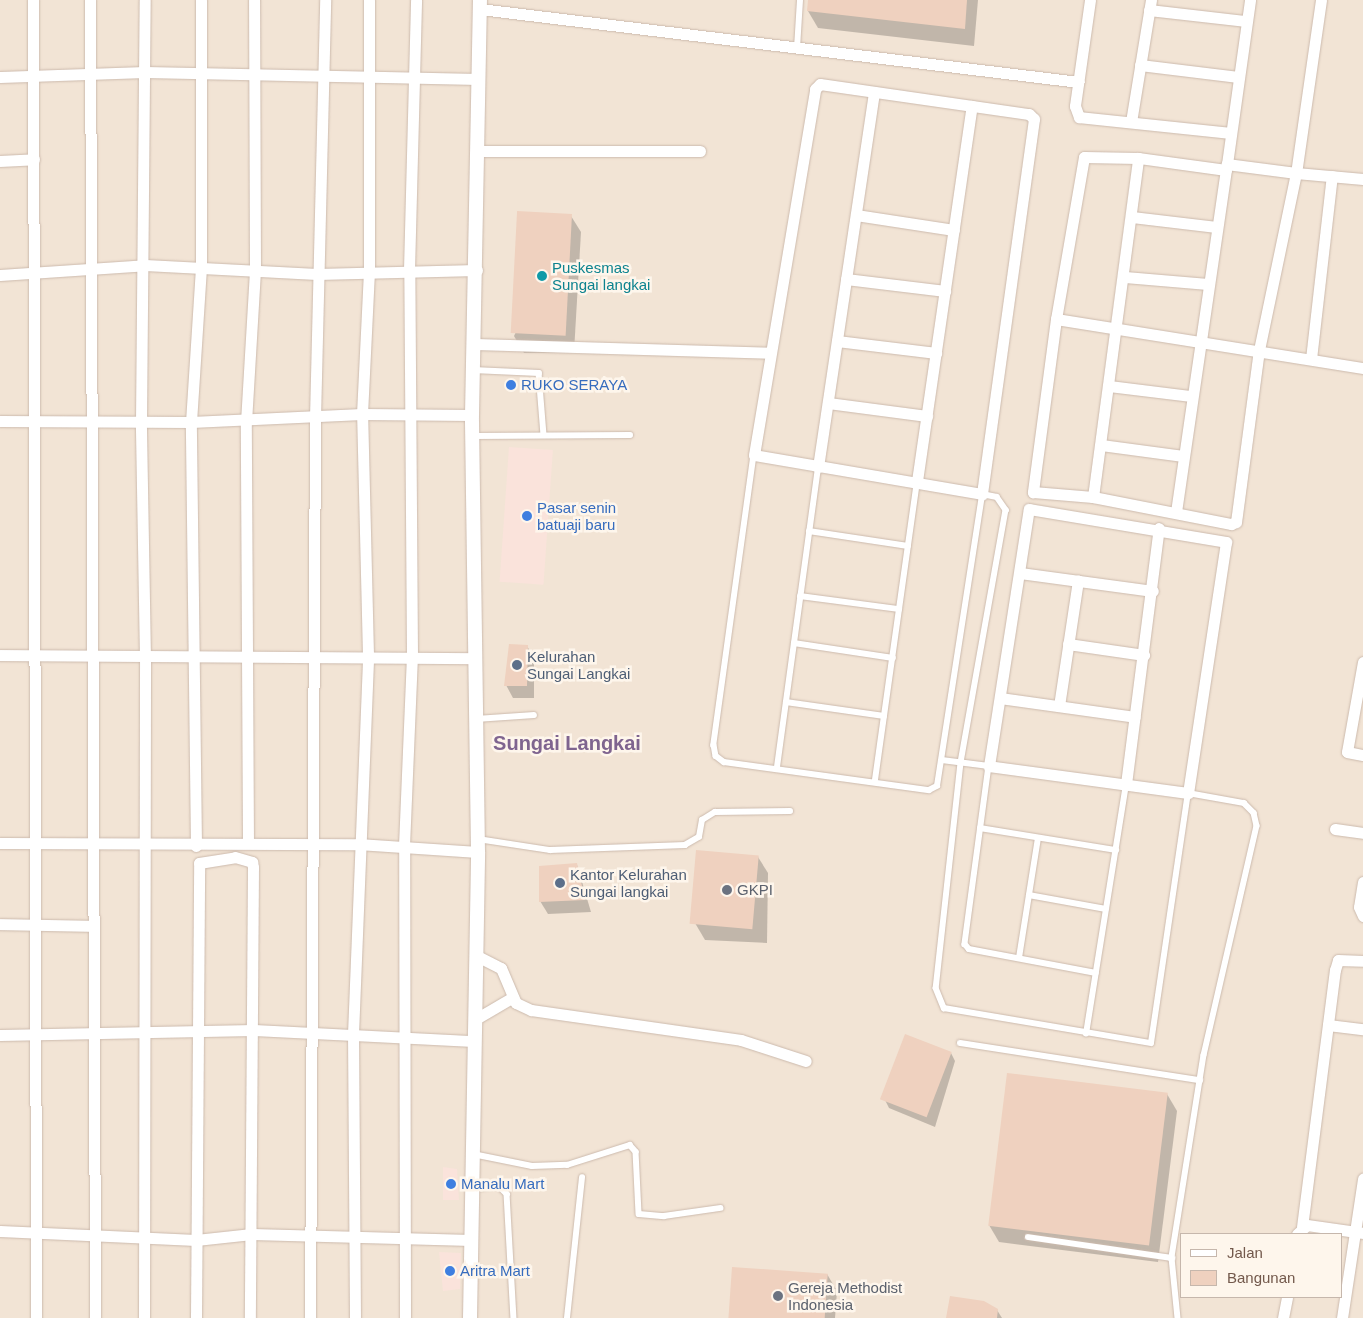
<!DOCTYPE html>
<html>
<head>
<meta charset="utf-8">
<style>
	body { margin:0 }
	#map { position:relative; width:1363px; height:1318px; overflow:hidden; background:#fbf2e6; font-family:Helvetica,sans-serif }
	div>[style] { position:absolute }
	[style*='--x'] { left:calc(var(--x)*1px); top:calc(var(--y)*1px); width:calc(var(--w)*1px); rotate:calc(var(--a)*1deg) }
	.residential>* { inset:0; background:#f2e4d5 }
	.commercial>* { inset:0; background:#fae3db; transform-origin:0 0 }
	.shadow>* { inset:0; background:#0003 }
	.building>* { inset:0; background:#efd1bf; transform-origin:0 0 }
	.roads { filter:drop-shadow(0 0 1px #ccbaad) drop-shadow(0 0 1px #ccbaad) }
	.service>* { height:5.5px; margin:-2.75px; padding:0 2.75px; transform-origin:2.75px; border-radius:2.75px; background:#fff }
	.minor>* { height:11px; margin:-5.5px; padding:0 5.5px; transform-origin:5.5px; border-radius:5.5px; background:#fff }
	.tertiary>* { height:14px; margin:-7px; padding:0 7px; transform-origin:7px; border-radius:7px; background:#fff }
	.dots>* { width:14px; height:14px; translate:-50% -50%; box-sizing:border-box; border:2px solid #fef6ec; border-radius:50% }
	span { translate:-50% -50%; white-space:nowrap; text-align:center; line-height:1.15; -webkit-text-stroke:5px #fef6ec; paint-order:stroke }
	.culture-label { font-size:15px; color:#0d838f }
	.left { translate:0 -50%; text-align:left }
	.shop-label { font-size:15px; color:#366cbe }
	.service-label { font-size:15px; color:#4e5e75 }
	.worship-label { font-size:15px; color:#5b616d }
	.district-label { font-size:20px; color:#7f648f; font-weight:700 }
	.legend { position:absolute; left:1180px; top:1233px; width:162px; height:65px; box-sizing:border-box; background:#fef6ec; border:1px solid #c6b7ac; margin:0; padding:6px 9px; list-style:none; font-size:15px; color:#73594c }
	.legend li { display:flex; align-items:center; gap:10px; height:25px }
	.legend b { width:25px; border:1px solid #c6b7ac }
</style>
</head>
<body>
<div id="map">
	<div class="residential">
		<div style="clip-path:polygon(evenodd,0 0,1363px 0,1363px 1318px,0 1318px,0 0,1182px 1234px,1342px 1234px,1342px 1297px,1182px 1297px,1182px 1234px)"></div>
	</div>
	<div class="commercial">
		<div style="left:509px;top:447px;width:44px;height:135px;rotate:4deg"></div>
		<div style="clip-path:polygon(443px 1167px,457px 1169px,459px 1200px,443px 1200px)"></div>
		<div style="clip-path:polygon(439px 1252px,461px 1253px,460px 1289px,443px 1291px)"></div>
	</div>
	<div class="shadow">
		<div style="clip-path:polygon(809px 0,978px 0,974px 46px,818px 28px,808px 11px)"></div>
		<div style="clip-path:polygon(571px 216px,581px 232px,574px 352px,524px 353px,514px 336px)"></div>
		<div style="clip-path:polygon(527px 646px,534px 658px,534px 698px,513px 698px,506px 685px)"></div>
		<div style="clip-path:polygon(758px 857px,768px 873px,767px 943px,705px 940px,695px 923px)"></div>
		<div style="clip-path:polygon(577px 865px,591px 912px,548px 914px,540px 901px)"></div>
		<div style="clip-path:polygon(951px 1053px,955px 1061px,935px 1127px,889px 1108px,885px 1100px)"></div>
		<div style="clip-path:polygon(1167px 1094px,1177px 1111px,1158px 1262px,999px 1242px,989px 1225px)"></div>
		<div style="clip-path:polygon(827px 1274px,837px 1291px,835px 1318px,730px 1318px)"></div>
		<div style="clip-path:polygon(997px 1310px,1002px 1318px,947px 1318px)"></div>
	</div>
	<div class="building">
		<div style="clip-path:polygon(808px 0,967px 0,965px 29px,807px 11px)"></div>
		<div style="left:572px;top:214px;width:122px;height:55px;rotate:93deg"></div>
		<div style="clip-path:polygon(509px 644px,528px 645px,527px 686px,504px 686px)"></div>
		<div style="left:696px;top:850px;width:63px;height:74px;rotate:5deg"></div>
		<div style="clip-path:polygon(577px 863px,585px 900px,539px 902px,539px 866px)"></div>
		<div style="left:905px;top:1034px;width:50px;height:70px;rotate:21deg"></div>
		<div style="left:1007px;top:1073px;width:162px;height:154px;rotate:7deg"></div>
		<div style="left:732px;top:1267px;width:96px;height:51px;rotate:4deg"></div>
		<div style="clip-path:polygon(950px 1296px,984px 1301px,998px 1309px,997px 1318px,946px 1318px)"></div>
	</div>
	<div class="roads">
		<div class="service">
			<div style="--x:797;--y:48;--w:48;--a:-86.4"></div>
			<div style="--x:473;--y:370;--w:66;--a:2.6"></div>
			<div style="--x:539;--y:373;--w:62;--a:85.4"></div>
			<div style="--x:473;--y:436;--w:157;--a:-0.4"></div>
			<div style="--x:754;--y:455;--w:293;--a:97.9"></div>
			<div style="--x:714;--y:745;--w:11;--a:80"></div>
			<div style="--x:716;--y:756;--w:10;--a:37"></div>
			<div style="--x:724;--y:762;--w:207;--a:7.8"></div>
			<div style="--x:929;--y:790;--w:9;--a:-27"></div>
			<div style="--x:937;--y:786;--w:295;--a:-81.2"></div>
			<div style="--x:982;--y:494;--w:15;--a:11"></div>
			<div style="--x:997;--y:497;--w:16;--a:55"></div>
			<div style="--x:1006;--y:510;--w:257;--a:100.1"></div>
			<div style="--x:961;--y:763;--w:226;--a:96.3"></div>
			<div style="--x:936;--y:988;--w:22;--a:68"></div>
			<div style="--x:944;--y:1008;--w:210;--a:9.6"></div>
			<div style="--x:1151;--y:1043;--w:253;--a:-81.6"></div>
			<div style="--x:1188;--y:793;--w:57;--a:10.1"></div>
			<div style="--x:1244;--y:803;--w:14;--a:45"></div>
			<div style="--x:1254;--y:813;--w:13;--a:77"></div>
			<div style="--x:1257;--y:826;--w:235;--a:103"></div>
			<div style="--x:1204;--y:1055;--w:206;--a:99"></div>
			<div style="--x:1172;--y:1258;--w:60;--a:84.3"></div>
			<div style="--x:809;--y:531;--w:100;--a:8.6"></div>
			<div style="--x:800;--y:596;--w:100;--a:7.5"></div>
			<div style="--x:794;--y:643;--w:100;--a:8.6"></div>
			<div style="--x:786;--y:702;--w:99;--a:8.1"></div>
			<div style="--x:476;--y:719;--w:58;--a:-3.9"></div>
			<div style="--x:942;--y:760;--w:47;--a:7.3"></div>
			<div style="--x:989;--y:766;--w:180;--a:97.7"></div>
			<div style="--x:965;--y:944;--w:6;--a:51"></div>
			<div style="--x:969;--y:949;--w:129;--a:10.7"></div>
			<div style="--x:777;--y:767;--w:303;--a:-82.2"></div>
			<div style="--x:875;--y:780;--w:302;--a:-82"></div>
			<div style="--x:980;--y:828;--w:138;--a:9.2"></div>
			<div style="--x:478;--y:839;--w:73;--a:8.7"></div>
			<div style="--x:550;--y:850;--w:135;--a:-2.1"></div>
			<div style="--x:685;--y:845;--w:16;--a:-30"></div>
			<div style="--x:699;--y:837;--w:17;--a:-80"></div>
			<div style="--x:702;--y:820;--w:15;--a:-32"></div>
			<div style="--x:715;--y:812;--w:75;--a:-0.8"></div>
			<div style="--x:1029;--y:895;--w:78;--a:10.3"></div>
			<div style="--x:1019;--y:958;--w:121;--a:-81"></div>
			<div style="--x:1086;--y:1034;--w:253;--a:-80.9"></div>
			<div style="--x:960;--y:1043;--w:243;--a:8.8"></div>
			<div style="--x:473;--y:1154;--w:60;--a:11.5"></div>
			<div style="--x:532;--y:1166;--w:35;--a:-2"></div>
			<div style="--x:567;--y:1165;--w:66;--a:-17.6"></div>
			<div style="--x:630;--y:1145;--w:9;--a:49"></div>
			<div style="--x:636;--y:1152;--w:62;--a:87.2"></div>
			<div style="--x:639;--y:1214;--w:25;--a:5"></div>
			<div style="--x:664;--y:1216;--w:57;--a:-8.1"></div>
			<div style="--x:473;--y:1189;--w:25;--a:-9"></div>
			<div style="--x:498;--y:1185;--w:13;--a:45"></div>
			<div style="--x:507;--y:1194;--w:124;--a:86.8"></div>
			<div style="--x:1028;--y:1237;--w:146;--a:8.3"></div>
			<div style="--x:567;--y:1318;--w:141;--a:-83.9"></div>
		</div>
		<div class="minor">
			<div style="--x:33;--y:0;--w:1318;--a:89.87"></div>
			<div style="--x:90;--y:0;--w:1318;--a:89.78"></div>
			<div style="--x:1090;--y:0;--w:107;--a:98.1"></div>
			<div style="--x:1075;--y:106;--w:12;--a:70"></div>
			<div style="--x:1079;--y:117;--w:152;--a:6"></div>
			<div style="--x:1321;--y:0;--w:175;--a:98.2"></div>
			<div style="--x:1296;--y:173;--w:67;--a:5.1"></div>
			<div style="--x:480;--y:9;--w:603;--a:6.95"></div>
			<div style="--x:1149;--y:10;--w:98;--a:6.5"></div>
			<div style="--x:1140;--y:65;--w:99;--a:7"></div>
			<div style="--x:0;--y:77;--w:145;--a:-2"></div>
			<div style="--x:145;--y:72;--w:334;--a:1.2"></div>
			<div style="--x:820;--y:84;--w:211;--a:8.2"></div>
			<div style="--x:1029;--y:114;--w:7;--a:45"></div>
			<div style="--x:1034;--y:119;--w:379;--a:97.9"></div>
			<div style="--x:982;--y:494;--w:231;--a:-170.3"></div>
			<div style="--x:754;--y:455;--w:371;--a:-80.5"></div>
			<div style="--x:815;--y:89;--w:7;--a:-45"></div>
			<div style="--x:1131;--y:122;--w:124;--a:-80.7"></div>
			<div style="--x:480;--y:151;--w:220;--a:0"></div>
			<div style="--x:0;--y:161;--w:34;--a:-3"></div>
			<div style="--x:856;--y:215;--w:99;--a:8.7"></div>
			<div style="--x:1132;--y:217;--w:85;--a:6.8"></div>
			<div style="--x:0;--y:275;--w:145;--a:-3.9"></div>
			<div style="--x:145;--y:265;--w:172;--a:3"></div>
			<div style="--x:317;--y:274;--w:160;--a:-1.4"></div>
			<div style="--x:1125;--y:277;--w:83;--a:4.8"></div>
			<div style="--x:846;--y:279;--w:100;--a:6.9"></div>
			<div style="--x:1056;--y:319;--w:311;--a:9.1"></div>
			<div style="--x:837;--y:341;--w:100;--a:6.9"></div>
			<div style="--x:475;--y:344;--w:295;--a:1.7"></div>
			<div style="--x:1311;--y:359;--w:184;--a:-83.5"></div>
			<div style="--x:1109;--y:386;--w:83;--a:7"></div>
			<div style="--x:828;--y:403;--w:100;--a:7.5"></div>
			<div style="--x:0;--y:421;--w:191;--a:0.3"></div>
			<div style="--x:191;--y:422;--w:171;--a:-2.7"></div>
			<div style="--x:362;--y:414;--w:110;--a:0.5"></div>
			<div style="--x:1101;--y:445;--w:83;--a:7.6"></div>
			<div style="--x:818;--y:467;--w:379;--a:-81.5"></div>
			<div style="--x:917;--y:481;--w:379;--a:-81.7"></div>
			<div style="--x:1093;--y:497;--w:342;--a:-82.4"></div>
			<div style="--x:1029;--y:509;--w:200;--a:9.5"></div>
			<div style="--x:1226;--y:542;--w:254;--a:98.6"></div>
			<div style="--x:1188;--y:793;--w:201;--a:-172.3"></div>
			<div style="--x:989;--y:766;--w:260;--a:-81.2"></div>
			<div style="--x:1176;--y:512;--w:346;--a:-81.7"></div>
			<div style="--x:1226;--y:170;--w:89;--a:-172.2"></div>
			<div style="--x:1138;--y:158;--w:54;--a:-178.9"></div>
			<div style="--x:1084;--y:157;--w:164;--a:99.8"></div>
			<div style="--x:1056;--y:319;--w:175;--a:97.6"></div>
			<div style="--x:1033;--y:492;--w:60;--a:4.8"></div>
			<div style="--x:1093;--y:497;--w:141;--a:11.1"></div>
			<div style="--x:1231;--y:524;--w:5;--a:-22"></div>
			<div style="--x:1236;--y:522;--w:174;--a:-82.4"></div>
			<div style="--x:1259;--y:350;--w:181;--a:-78.2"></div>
			<div style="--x:1296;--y:173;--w:70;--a:-172.6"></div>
			<div style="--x:1227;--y:164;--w:166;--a:-82"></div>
			<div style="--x:1020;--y:573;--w:134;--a:7.7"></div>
			<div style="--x:1068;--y:644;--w:77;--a:8.2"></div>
			<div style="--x:0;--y:655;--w:476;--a:0.4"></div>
			<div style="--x:1363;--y:662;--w:91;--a:100.1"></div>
			<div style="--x:1347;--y:752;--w:16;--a:11"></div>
			<div style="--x:1000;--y:698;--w:136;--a:8"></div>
			<div style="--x:1059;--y:706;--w:127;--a:-81.4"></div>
			<div style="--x:1126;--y:784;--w:258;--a:-82.7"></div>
			<div style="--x:1335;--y:829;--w:28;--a:8"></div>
			<div style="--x:0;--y:843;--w:358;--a:0.2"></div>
			<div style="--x:358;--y:844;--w:120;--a:3.8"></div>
			<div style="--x:248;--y:843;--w:421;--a:-90.3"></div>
			<div style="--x:246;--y:422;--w:152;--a:-86.6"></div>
			<div style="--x:255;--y:270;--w:270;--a:-90.2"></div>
			<div style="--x:196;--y:846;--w:424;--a:-90.7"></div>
			<div style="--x:191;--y:422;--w:153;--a:-86.3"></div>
			<div style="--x:201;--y:269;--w:269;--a:-90"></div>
			<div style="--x:1363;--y:882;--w:25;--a:99"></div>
			<div style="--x:1359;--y:907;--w:10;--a:66"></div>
			<div style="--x:0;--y:924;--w:94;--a:1.2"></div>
			<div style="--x:477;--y:956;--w:27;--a:27"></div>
			<div style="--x:501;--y:968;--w:38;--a:67"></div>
			<div style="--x:516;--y:1003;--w:17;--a:25"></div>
			<div style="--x:531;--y:1010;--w:212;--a:8.1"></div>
			<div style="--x:741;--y:1040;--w:68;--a:17.9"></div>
			<div style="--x:474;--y:1020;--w:45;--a:-30.5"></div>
			<div style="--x:1328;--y:1025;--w:35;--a:7"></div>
			<div style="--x:0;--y:1035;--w:254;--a:-1.1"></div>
			<div style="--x:254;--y:1030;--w:220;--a:2.9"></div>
			<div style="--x:1302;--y:1227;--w:259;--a:-82.7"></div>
			<div style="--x:1335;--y:970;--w:10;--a:-73"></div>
			<div style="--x:1338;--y:960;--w:25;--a:2"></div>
			<div style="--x:0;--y:1231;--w:196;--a:2.6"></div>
			<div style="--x:196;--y:1240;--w:56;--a:-6.1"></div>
			<div style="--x:252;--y:1234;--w:219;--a:1.6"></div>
			<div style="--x:1297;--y:1234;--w:13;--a:-42"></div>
			<div style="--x:1307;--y:1225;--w:57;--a:8.1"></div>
			<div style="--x:144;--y:1318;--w:659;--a:-89.91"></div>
			<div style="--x:145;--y:659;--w:237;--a:-91"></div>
			<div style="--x:141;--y:422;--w:422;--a:-89.5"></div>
			<div style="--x:196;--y:1318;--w:455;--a:-89.6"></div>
			<div style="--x:199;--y:863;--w:36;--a:-9"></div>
			<div style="--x:235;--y:857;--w:18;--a:16"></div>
			<div style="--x:252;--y:862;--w:5;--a:79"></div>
			<div style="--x:253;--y:867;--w:451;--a:90.4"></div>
			<div style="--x:310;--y:1318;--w:900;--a:-89.68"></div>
			<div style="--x:315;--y:418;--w:418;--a:-88.6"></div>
			<div style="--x:355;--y:1318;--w:284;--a:-90.4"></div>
			<div style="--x:353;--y:1034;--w:379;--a:-87.7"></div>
			<div style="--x:368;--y:655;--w:241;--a:-91.4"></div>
			<div style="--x:362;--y:414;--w:143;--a:-87.2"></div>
			<div style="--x:369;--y:271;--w:271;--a:-90"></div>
			<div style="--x:405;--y:1318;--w:472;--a:-90.1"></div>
			<div style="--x:404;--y:846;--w:190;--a:-87.6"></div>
			<div style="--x:412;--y:656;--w:386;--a:-90.4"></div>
			<div style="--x:409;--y:270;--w:270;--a:-88.5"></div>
			<div style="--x:1283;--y:1318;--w:21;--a:-79"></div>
			<div style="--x:1342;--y:1318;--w:141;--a:-81.4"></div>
		</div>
		<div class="tertiary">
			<div style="--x:470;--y:1318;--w:466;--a:-89"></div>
			<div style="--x:478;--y:852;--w:437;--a:-90.8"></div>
			<div style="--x:472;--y:415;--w:415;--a:-88.9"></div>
		</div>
	</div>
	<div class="dots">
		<div style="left:542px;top:276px;background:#0f9aa8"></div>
		<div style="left:511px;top:385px;background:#3f7fe0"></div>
		<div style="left:527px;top:516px;background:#3f7fe0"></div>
		<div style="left:517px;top:665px;background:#5c6f8a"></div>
		<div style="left:560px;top:883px;background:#5c6f8a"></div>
		<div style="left:727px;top:890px;background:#6b7280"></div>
		<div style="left:451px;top:1184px;background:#3f7fe0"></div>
		<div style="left:450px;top:1271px;background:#3f7fe0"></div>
		<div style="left:778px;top:1296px;background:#6b7280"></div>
	</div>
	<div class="culture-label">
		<span class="left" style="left:552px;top:276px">Puskesmas<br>Sungai langkai</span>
	</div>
	<div class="shop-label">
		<span class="left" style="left:521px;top:385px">RUKO SERAYA</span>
		<span class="left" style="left:537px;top:516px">Pasar senin<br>batuaji baru</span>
		<span class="left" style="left:461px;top:1184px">Manalu Mart</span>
		<span class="left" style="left:460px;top:1271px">Aritra Mart</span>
	</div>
	<div class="service-label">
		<span class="left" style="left:527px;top:665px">Kelurahan<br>Sungai Langkai</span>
		<span class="left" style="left:570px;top:883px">Kantor Kelurahan<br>Sungai langkai</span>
	</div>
	<div class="worship-label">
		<span class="left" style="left:737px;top:890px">GKPI</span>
		<span class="left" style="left:788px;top:1296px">Gereja Methodist<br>Indonesia</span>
	</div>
	<div class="district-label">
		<span style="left:567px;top:743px">Sungai Langkai</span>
	</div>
	<ul class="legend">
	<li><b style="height:6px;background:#fff"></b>Jalan</li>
	<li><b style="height:14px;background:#efd1bf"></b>Bangunan</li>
	</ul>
</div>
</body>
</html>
